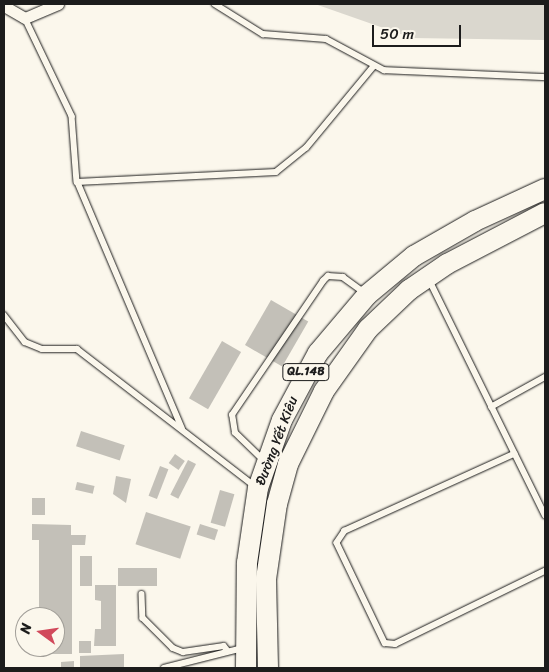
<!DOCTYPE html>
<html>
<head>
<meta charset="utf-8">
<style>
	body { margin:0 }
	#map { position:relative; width:549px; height:672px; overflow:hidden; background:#fbf7ec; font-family:Sriracha,sans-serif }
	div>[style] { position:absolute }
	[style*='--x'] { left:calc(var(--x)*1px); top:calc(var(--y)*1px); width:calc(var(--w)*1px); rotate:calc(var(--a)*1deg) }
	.green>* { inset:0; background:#dad7ce }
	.building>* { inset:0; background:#c3c0b8; transform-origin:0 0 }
	.roads { filter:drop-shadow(0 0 1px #1c1c1c) drop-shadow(0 0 1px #1c1c1c) }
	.lane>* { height:5.5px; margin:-2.75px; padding:0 2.75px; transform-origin:2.75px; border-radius:2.75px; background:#fbf7ec }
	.street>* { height:11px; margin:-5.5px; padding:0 5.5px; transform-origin:5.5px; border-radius:5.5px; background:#fbf7ec }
	.highway>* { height:20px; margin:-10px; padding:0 10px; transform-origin:10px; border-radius:10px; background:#fbf7ec }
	span { translate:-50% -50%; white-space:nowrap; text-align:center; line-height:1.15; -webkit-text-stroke:5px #fbf7ec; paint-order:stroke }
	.shield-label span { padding:1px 4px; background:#fbf7ec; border:1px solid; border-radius:4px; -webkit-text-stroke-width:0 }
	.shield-label { font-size:12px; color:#1c1c1c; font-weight:700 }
	.street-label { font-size:14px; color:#1c1c1c }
	.frame { position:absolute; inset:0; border:5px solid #1c1c1c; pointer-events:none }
	.north { position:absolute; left:15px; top:607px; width:50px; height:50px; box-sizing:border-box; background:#fbf7ec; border:1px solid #a29f99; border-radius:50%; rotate:284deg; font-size:14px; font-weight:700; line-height:20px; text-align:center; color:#1c1c1c }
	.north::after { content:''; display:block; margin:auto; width:18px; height:22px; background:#d1495b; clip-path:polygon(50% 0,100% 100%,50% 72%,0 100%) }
	.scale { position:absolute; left:372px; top:25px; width:89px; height:22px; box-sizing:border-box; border:2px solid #1c1c1c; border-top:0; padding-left:6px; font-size:15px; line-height:18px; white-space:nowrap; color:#1c1c1c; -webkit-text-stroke:4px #fbf7ec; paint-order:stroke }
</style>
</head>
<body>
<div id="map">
	<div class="green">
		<div style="clip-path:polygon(315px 4px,545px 4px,545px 40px,412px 38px)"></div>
	</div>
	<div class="building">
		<div style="left:271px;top:300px;width:43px;height:52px;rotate:30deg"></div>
		<div style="left:222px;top:341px;width:22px;height:66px;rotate:30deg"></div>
		<div style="left:81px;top:431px;width:46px;height:16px;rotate:18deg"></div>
		<div style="left:175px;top:454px;width:12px;height:11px;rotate:35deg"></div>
		<div style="left:188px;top:460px;width:9px;height:39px;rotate:27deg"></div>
		<div style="left:160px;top:466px;width:9px;height:32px;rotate:21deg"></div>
		<div style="clip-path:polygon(116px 476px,131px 479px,126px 503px,113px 494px)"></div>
		<div style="left:77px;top:482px;width:18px;height:8px;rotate:13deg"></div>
		<div style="left:220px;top:490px;width:15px;height:34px;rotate:16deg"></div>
		<div style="left:32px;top:498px;width:13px;height:17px"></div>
		<div style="left:146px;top:512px;width:47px;height:34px;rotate:18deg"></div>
		<div style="clip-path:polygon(32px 524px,71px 525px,71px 535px,86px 535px,85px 545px,72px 545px,72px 654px,38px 654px,38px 647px,55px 647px,55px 617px,39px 617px,39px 540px,32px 540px)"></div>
		<div style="left:200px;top:524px;width:19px;height:11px;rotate:18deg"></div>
		<div style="left:80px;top:556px;width:12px;height:30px"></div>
		<div style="left:118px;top:568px;width:39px;height:18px"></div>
		<div style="clip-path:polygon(95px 585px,116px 585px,116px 646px,94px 646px,95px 629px,101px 629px,101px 601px,95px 600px)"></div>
		<div style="left:79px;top:641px;width:12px;height:12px"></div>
		<div style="clip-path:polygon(124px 654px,124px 668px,80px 668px,80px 656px)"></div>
		<div style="clip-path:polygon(74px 661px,74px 668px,61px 668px,61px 662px)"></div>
	</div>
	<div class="roads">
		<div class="lane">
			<div style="--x:215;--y:4;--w:57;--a:32"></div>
			<div style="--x:263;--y:34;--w:63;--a:4.5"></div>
			<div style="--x:326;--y:39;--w:66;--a:28.1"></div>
			<div style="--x:384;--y:70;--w:161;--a:2.5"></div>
			<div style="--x:25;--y:18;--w:109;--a:64.4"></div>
			<div style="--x:72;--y:116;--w:66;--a:85.7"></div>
			<div style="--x:430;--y:281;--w:261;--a:63.8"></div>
			<div style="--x:4;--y:315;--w:34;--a:52"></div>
			<div style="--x:25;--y:342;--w:18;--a:22"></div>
			<div style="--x:42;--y:349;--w:35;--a:0"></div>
			<div style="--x:77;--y:349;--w:225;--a:37.6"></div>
			<div style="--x:491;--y:407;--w:62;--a:-29.1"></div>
			<div style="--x:182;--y:429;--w:268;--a:-113"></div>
			<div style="--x:77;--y:182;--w:199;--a:-2.9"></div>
			<div style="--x:276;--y:172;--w:38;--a:-39"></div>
			<div style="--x:306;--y:148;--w:105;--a:-50.4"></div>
			<div style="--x:515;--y:454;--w:187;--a:155.6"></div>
			<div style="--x:345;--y:531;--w:14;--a:124"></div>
			<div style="--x:337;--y:543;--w:111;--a:64.4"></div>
			<div style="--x:385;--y:643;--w:10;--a:6"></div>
			<div style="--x:395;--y:644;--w:167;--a:-26"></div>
			<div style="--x:264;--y:461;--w:40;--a:-136"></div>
			<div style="--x:235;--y:433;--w:18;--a:-99"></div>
			<div style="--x:232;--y:415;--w:162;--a:-55.8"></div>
			<div style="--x:323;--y:281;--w:7;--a:-45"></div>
			<div style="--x:328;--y:276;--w:15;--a:4"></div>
			<div style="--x:343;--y:277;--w:27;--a:36"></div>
			<div style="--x:142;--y:594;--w:24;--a:88"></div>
			<div style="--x:143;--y:618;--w:42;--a:45"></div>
			<div style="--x:173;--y:648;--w:11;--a:22"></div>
			<div style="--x:183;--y:652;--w:41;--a:-8.3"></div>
			<div style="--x:224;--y:646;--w:6;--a:51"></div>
			<div style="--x:164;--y:668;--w:81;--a:-14.2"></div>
		</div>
		<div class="street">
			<div style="--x:4;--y:6;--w:24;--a:30"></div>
			<div style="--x:25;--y:18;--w:36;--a:-23"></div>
		</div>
		<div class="highway">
			<div style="--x:246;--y:668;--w:105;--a:-89.5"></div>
			<div style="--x:247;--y:563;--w:76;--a:-81.7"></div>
			<div style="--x:258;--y:488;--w:72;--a:-70.6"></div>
			<div style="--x:282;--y:420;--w:76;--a:-61.8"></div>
			<div style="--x:318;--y:353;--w:76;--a:-49.8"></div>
			<div style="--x:367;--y:295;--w:61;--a:-39.7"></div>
			<div style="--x:414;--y:256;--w:70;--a:-29.8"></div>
			<div style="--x:475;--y:221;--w:77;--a:-24.6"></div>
			<div style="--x:268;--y:668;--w:89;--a:-91.3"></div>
			<div style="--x:266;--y:579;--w:76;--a:-81.7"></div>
			<div style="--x:277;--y:504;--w:41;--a:-74.6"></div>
			<div style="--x:288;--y:464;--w:81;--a:-63.7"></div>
			<div style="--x:324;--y:391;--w:76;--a:-54.6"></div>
			<div style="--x:368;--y:329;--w:57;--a:-43.6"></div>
			<div style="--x:409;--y:290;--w:46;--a:-34.4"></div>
			<div style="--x:447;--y:264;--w:110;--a:-27.5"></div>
		</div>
	</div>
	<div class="shield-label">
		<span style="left:306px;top:372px">QL.14B</span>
	</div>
	<div class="street-label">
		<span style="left:277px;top:441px;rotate:-69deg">Đường Yết Kiêu</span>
	</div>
	<div class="frame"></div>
	<div class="north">N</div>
	<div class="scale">50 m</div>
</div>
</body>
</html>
